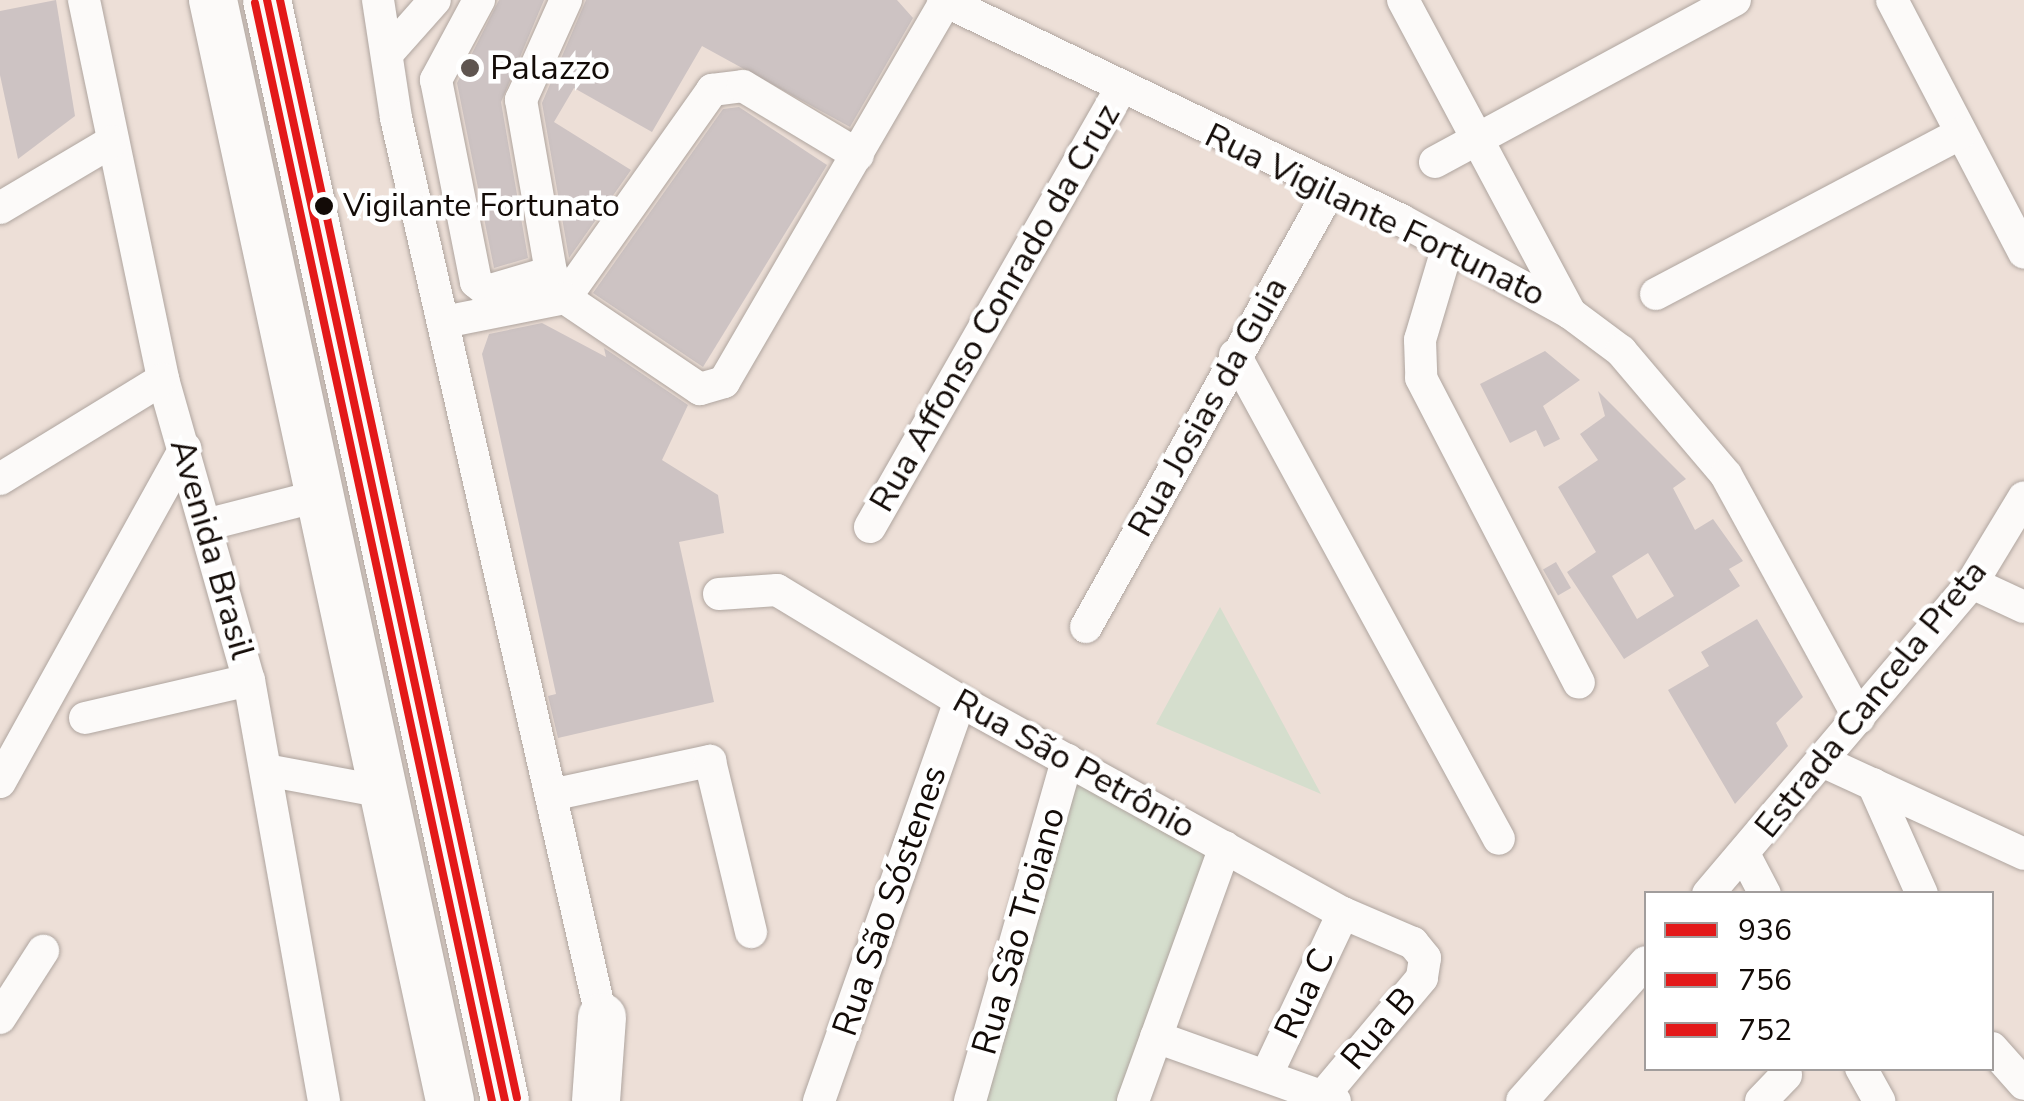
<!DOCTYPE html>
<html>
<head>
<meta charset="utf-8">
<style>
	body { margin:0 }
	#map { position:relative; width:2024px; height:1101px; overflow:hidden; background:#eddfd7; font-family:"Nunito Sans",sans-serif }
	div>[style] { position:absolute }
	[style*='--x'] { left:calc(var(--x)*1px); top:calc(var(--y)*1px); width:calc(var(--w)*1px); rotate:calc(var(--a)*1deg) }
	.green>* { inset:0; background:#d5decd }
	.building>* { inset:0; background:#cdc3c3; transform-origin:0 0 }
	.roads { filter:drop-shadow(0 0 2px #afa59f) drop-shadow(0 0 2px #afa59f) }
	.minor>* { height:32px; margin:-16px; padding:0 16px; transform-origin:16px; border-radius:16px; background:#fcfaf9 }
	.highway>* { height:48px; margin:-24px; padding:0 24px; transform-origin:24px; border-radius:24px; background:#fcfaf9 }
	.bus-1>* { height:8px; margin:-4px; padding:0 4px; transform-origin:4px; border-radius:4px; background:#e31919 }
	.bus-2>* { height:8px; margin:-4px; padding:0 4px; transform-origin:4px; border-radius:4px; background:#e31919 }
	.bus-3>* { height:8px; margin:-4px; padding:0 4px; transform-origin:4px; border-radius:4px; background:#e31919 }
	.dots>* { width:28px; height:28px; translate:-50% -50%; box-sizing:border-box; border:5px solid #fff; border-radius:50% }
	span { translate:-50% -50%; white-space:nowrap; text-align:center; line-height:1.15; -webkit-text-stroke:9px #fff; paint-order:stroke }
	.bus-label { font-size:32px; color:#130b07 }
	.left { translate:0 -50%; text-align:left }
	.poi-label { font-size:35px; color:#130b07 }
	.street-label { font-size:35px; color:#130b07 }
	.legend { position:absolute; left:1644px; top:891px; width:350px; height:180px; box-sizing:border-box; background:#fff; border:2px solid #a19d9c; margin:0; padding:12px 18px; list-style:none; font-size:30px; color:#130b07 }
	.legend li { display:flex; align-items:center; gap:20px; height:50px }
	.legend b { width:50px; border:2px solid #a19d9c }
</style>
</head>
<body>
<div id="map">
	<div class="green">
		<div style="clip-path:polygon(1220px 607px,1321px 794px,1156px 724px)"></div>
		<div style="clip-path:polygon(1076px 777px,1217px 847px,1127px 1101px,978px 1101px)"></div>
	</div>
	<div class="building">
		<div style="clip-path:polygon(56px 0,75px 116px,18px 159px,0 75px,0 11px)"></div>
		<div style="clip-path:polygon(499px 0,544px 0,501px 102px,528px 258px,494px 268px,457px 83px)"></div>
		<div style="clip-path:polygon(586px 0,897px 0,913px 18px,850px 127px,702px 46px,652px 132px,574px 88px,554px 122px,631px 170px,569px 258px,542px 103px)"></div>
		<div style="clip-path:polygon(739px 107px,827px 165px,703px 367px,593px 293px,723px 109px)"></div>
		<div style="clip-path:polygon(542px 323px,606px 357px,604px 348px,688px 405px,662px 460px,718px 495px,724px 533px,679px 542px,714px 702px,558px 738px,548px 696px,556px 694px,482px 354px,489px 334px)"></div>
		<div style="clip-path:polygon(1545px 351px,1580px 380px,1543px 406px,1560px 439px,1544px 447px,1536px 430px,1510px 443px,1480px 384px)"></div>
		<div style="clip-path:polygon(evenodd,1598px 391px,1686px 479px,1673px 488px,1695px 530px,1713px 519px,1743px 561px,1729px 569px,1740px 586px,1624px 659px,1567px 572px,1596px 552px,1558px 487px,1598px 460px,1580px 434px,1605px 416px,1598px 391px,1648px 553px,1674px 596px,1637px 619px,1612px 576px,1648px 553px)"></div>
		<div style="left:1556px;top:562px;width:30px;height:15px;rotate:60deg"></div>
		<div style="clip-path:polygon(1757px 619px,1803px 697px,1776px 723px,1788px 746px,1735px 804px,1668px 690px,1709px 666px,1701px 652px)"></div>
	</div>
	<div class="roads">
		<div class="minor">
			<div style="--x:84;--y:0;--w:387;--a:78.2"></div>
			<div style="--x:163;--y:379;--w:313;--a:74.1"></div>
			<div style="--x:249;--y:680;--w:428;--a:79.9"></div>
			<div style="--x:378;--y:0;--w:119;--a:81.3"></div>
			<div style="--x:396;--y:118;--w:944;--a:77.14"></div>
			<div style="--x:479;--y:0;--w:91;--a:118.3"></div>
			<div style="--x:436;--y:80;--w:206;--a:78.8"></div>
			<div style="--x:476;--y:282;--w:14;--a:39"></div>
			<div style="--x:487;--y:291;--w:67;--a:-16.5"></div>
			<div style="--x:551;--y:272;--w:175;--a:-99.9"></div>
			<div style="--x:521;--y:100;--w:110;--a:-65.8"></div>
			<div style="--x:943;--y:0;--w:508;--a:25.66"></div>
			<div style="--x:1401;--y:220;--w:193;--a:28.8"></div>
			<div style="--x:1570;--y:313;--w:64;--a:36.7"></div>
			<div style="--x:1621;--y:351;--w:162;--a:49.7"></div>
			<div style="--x:1726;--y:475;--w:277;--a:61.3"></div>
			<div style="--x:1403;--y:0;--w:355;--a:61.9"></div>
			<div style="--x:1892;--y:0;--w:285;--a:62.4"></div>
			<div style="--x:387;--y:54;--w:72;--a:-48.4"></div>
			<div style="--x:1435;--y:162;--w:341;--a:-28.4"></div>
			<div style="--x:0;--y:208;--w:131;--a:-30.7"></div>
			<div style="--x:1448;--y:246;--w:98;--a:106.6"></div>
			<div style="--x:1420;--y:340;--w:38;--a:88"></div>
			<div style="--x:1421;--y:378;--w:343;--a:62.6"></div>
			<div style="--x:1656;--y:294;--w:344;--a:-27.8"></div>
			<div style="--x:565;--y:298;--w:255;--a:-54.7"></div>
			<div style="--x:712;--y:90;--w:31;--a:-7"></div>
			<div style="--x:743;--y:86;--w:134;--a:31"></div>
			<div style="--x:444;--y:322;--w:123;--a:-11.2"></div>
			<div style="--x:565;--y:298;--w:163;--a:34"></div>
			<div style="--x:700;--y:389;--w:25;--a:-16"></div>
			<div style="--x:724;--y:382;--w:441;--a:-59.8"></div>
			<div style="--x:1235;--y:355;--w:551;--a:61.39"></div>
			<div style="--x:0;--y:479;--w:191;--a:-31.5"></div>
			<div style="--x:209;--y:524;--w:113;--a:-14.4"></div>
			<div style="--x:870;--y:527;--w:503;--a:-60.23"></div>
			<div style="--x:1972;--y:583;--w:57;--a:24.8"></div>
			<div style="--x:719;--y:594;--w:58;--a:-3.9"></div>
			<div style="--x:777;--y:590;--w:214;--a:31.2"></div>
			<div style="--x:960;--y:701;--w:438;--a:29"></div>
			<div style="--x:1343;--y:913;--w:76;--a:23.2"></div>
			<div style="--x:1413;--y:943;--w:19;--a:51"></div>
			<div style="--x:1425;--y:958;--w:20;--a:99"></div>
			<div style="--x:1422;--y:978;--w:154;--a:130"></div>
			<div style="--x:1086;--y:627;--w:503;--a:-60.83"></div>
			<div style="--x:85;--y:718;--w:168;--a:-13"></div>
			<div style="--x:1822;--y:761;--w:222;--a:24.7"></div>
			<div style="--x:266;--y:770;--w:120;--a:10.6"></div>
			<div style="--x:0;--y:782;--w:382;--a:-61"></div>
			<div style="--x:1873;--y:784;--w:120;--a:66"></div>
			<div style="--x:551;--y:795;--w:163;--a:-12.1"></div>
			<div style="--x:710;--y:761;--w:176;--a:76.5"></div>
			<div style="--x:1744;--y:854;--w:45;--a:62.3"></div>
			<div style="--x:1708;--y:894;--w:408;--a:-49.7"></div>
			<div style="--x:1972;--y:583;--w:100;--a:-58.8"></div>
			<div style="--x:0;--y:1018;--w:80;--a:-57.3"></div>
			<div style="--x:1156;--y:1037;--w:190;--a:19.7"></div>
			<div style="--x:1992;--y:1048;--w:48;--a:48.4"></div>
			<div style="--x:1861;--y:1068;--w:38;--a:61"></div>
			<div style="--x:1267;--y:1074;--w:178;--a:-64.7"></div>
			<div style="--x:819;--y:1101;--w:424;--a:-70.6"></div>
			<div style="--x:970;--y:1101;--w:355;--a:-74.1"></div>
			<div style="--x:1133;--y:1101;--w:270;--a:-70.1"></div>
			<div style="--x:1522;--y:1101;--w:186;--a:-48.3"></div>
			<div style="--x:1761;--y:1101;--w:36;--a:-46"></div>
		</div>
		<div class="highway">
			<div style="--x:213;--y:0;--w:1126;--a:77.85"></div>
			<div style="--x:267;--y:0;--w:1126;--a:77.8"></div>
			<div style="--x:596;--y:1101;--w:84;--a:-85.9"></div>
		</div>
	</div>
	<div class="bus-1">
		<div style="--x:267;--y:0;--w:1126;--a:77.8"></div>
	</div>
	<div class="bus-2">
		<div style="--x:255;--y:3;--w:1123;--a:77.82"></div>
	</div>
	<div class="bus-3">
		<div style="--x:280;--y:0;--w:1123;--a:77.82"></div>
	</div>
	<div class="dots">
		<div style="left:470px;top:68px;background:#5f5550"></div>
		<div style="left:324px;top:206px;background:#130b07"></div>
	</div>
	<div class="bus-label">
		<span class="left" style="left:343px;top:206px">Vigilante Fortunato</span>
	</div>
	<div class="poi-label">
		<span class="left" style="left:490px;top:68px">Palazzo</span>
	</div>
	<div class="street-label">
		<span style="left:1375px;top:215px;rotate:26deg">Rua Vigilante Fortunato</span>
		<span style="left:995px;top:308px;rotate:-60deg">Rua Affonso Conrado da Cruz</span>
		<span style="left:1208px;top:407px;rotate:-61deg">Rua Josias da Guia</span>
		<span style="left:212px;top:549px;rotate:74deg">Avenida Brasil</span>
		<span style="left:1871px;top:699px;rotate:-51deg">Estrada Cancela Preta</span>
		<span style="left:1074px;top:764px;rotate:29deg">Rua São Petrônio</span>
		<span style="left:890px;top:901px;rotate:-71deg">Rua São Sóstenes</span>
		<span style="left:1019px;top:931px;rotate:-74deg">Rua São Troiano</span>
		<span style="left:1305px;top:994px;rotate:-65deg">Rua C</span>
		<span style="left:1379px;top:1029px;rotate:-50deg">Rua B</span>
	</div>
	<ul class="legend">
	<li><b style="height:12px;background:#e31919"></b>936</li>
	<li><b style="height:12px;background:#e31919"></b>756</li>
	<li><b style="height:12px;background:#e31919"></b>752</li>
	</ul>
</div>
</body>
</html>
